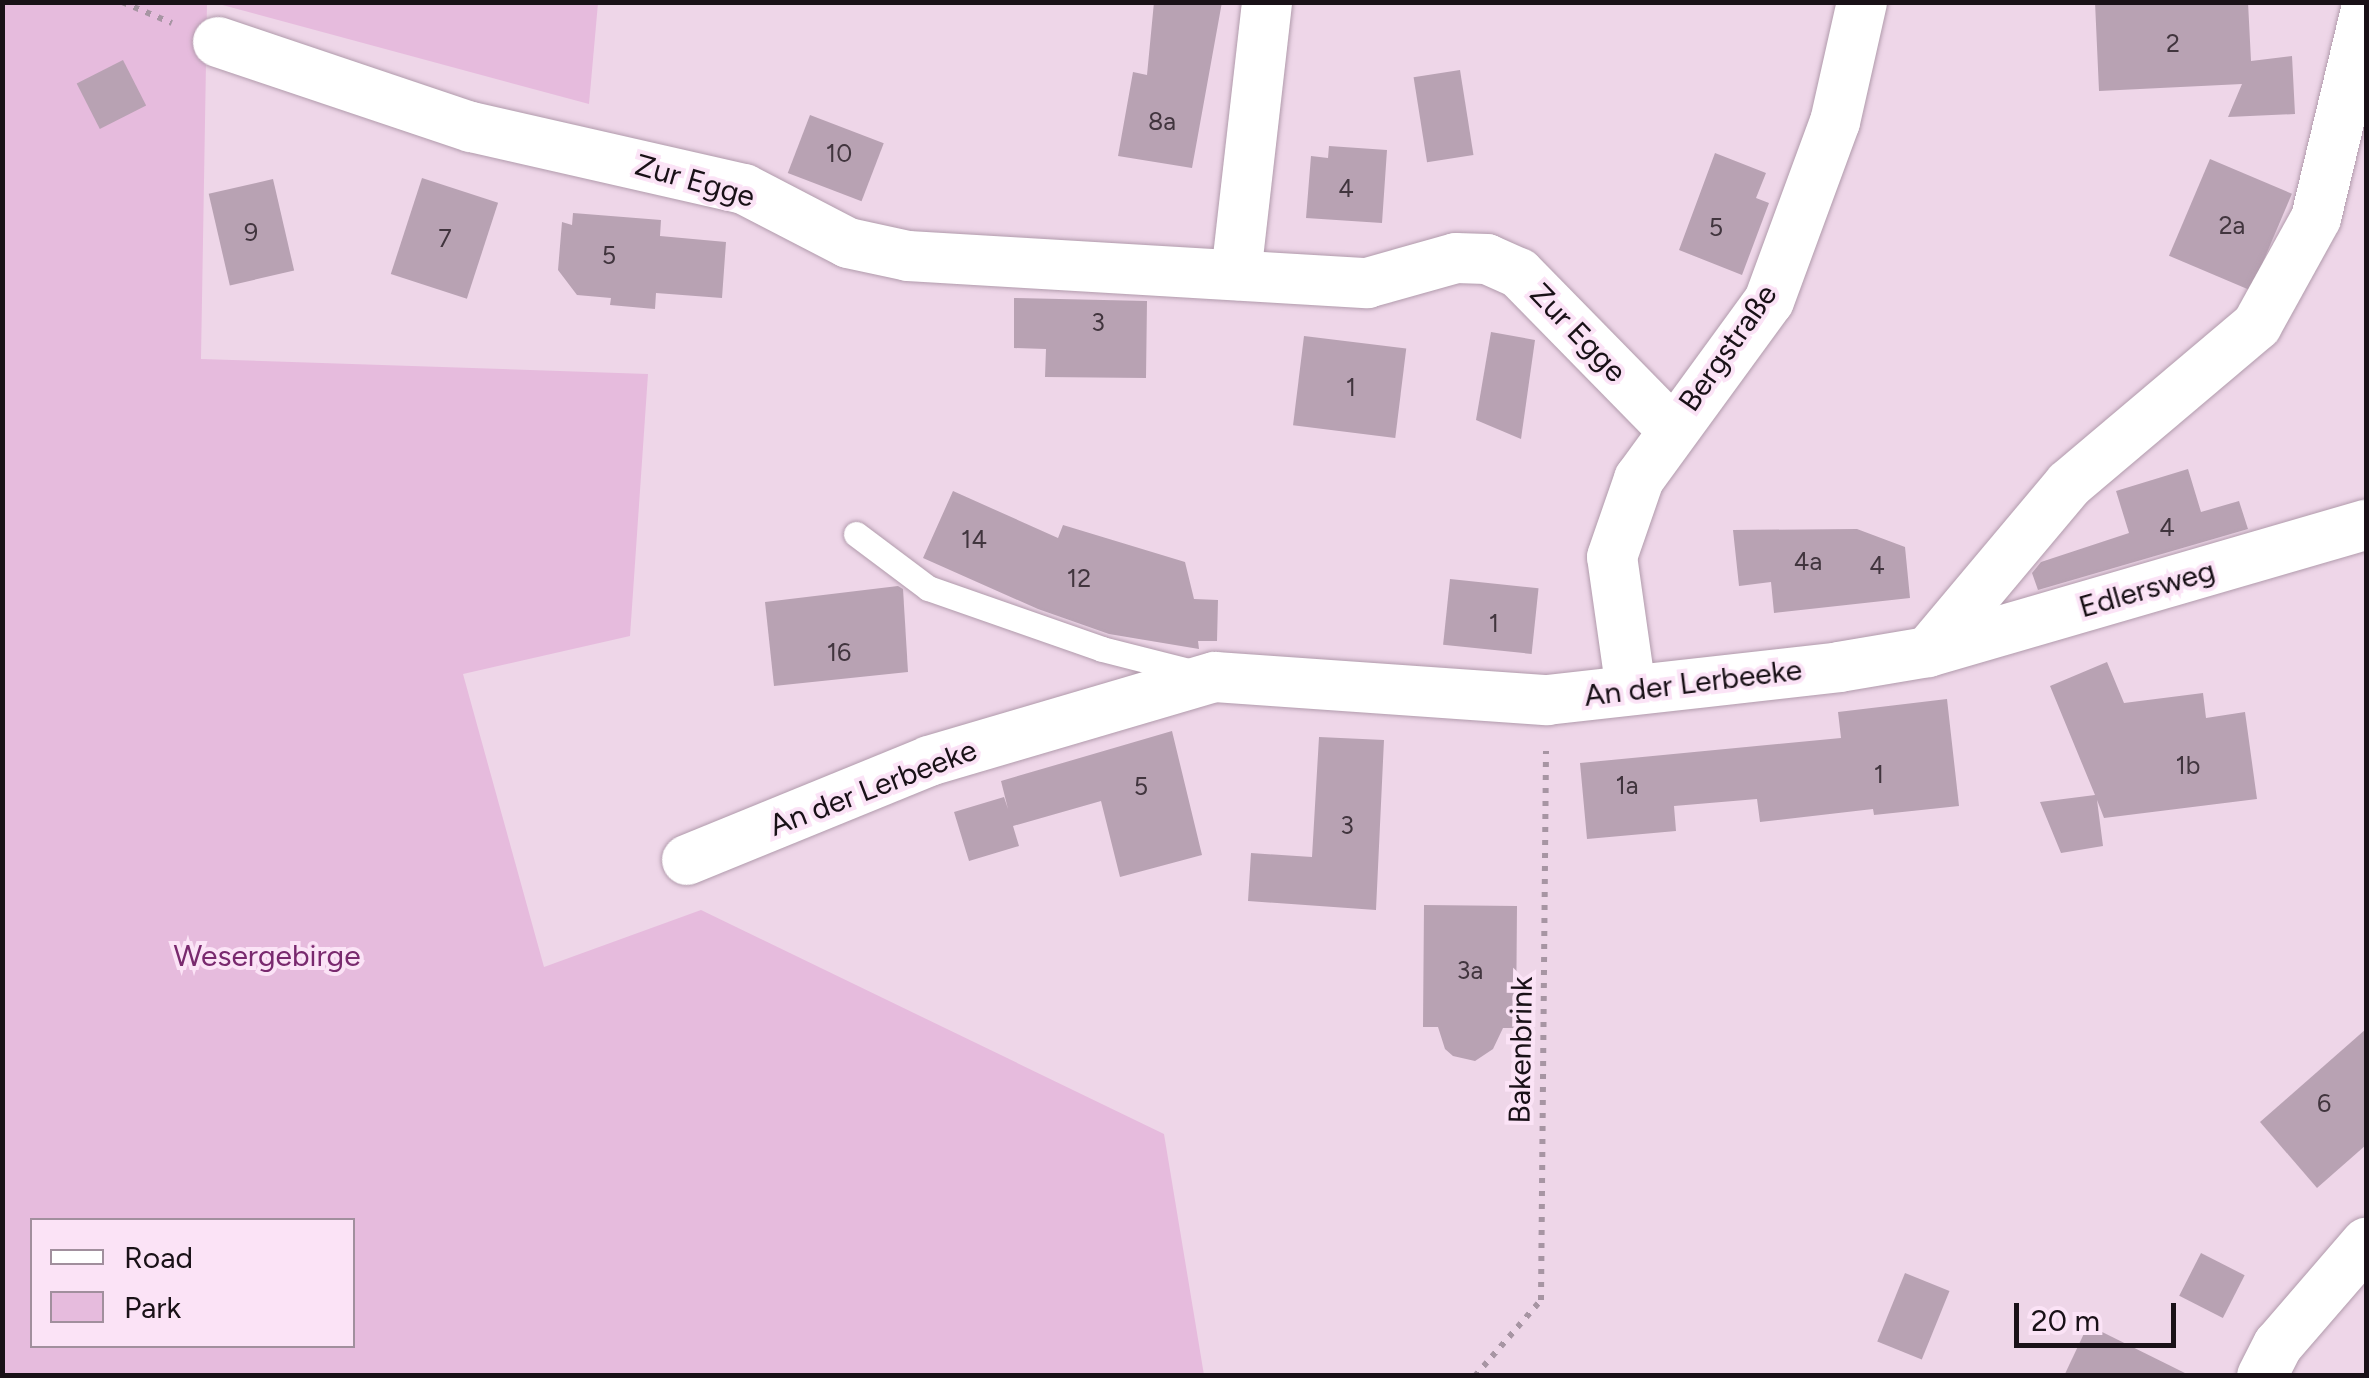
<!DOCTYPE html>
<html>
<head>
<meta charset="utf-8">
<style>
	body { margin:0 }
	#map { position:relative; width:2369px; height:1378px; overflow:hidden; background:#eed6e8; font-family:Figtree,sans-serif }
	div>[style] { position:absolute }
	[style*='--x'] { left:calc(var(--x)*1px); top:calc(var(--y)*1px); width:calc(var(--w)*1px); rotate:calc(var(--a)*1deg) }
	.green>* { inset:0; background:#e6bbdd }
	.building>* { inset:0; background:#b8a2b3; transform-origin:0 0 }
	.path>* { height:6px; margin-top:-3px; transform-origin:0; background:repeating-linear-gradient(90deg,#a795a3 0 5px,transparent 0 13px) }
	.roads { filter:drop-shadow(0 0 2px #b19bac) drop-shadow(0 0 2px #b19bac) }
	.lane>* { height:25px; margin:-12.5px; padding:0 12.5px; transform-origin:12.5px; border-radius:12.5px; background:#fff }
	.street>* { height:50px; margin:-25px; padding:0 25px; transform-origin:25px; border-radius:25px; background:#fff }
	span { translate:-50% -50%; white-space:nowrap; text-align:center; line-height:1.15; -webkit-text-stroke:8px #fbe3f6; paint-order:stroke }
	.number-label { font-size:25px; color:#41353e }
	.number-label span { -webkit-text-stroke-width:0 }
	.street-label { font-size:30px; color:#191117 }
	.park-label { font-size:30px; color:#79296e }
	.frame { position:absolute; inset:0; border:5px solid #191117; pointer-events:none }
	.legend { position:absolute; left:30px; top:1218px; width:325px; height:130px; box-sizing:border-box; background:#fbe3f6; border:2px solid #a18f9d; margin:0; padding:12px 18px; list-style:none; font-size:30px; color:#191117 }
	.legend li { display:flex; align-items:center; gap:20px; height:50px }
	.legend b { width:50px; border:2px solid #a18f9d }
	.scale { position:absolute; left:2014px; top:1303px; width:162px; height:45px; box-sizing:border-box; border:5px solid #191117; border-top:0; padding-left:12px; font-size:30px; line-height:35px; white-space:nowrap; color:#191117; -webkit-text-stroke:8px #fbe3f6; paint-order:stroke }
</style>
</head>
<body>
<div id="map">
	<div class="green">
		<div style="clip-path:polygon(evenodd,3px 3px,207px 3px,201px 359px,648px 374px,630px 636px,463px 674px,544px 967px,701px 910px,1164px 1134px,1204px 1375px,3px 1376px,3px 3px,32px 1220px,352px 1220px,352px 1346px,32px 1346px,32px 1220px)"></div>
		<div style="clip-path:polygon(215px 3px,598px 3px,589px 104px)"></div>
	</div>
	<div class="building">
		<div style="clip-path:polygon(1154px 2px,1222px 2px,1192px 168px,1118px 156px,1133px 72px,1147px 75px)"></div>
		<div style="clip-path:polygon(2095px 2px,2248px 2px,2251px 61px,2292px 56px,2295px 114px,2228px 117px,2242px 84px,2099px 91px)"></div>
		<div style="left:123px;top:60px;width:51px;height:52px;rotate:63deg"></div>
		<div style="left:1460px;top:70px;width:86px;height:47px;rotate:81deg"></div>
		<div style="left:810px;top:115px;width:79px;height:62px;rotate:21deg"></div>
		<div style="clip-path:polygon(1329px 146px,1387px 150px,1382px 223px,1306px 218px,1311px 156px,1328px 158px)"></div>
		<div style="clip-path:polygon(1715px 153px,1766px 173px,1756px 198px,1769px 203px,1742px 275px,1679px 250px)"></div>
		<div style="left:2210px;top:159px;width:89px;height:105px;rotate:23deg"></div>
		<div style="left:422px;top:178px;width:80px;height:101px;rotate:18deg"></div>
		<div style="left:273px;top:179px;width:94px;height:66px;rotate:77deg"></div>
		<div style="clip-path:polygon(573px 213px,661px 220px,660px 236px,726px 242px,722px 298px,656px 293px,655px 309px,610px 305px,611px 298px,577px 295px,558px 270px,562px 222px,572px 225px)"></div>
		<div style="clip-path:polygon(1014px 298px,1147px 301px,1146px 378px,1045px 377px,1046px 349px,1014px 348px)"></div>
		<div style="clip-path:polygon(1491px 332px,1535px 340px,1521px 439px,1476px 420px)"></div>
		<div style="left:1304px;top:336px;width:103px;height:90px;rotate:7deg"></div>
		<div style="clip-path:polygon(2188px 469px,2201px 512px,2239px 501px,2248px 529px,2038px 590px,2032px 573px,2041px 562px,2129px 533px,2116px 491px)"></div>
		<div style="clip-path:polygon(953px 491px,1058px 538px,1063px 525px,1185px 562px,1194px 599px,1218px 600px,1217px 641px,1198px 641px,1199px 649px,1109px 634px,1038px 609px,923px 558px)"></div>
		<div style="clip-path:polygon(1857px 529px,1905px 547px,1910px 598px,1774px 613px,1771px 582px,1739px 586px,1733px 530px)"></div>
		<div style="left:1450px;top:579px;width:89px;height:66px;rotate:6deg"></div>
		<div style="clip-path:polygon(898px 586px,903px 589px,908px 672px,774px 686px,765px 602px)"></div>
		<div style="clip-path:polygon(2107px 662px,2124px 703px,2203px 693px,2206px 718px,2245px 712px,2257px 799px,2104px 818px,2097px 800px,2103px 846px,2061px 853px,2040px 802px,2095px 795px,2050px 686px)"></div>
		<div style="clip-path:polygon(1947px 699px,1959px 806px,1874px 815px,1873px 809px,1760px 822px,1757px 799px,1674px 806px,1676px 831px,1587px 839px,1580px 763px,1841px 738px,1838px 712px)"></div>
		<div style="clip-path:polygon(1172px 731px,1202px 855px,1120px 877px,1101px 801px,1013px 826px,1019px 846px,969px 861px,954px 812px,1004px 797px,1008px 809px,1001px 781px)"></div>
		<div style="clip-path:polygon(1319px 737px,1384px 740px,1376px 910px,1248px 901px,1251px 853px,1312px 857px)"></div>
		<div style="clip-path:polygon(1424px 905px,1517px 906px,1516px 1028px,1503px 1028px,1493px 1049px,1475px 1061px,1453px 1056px,1445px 1049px,1438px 1027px,1423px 1027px)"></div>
		<div style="clip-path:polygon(2366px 1029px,2366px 1145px,2317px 1188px,2260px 1122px)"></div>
		<div style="left:2201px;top:1253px;width:49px;height:48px;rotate:27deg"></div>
		<div style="left:1905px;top:1273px;width:48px;height:74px;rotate:22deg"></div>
		<div style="clip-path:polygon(2088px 1325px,2191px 1376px,2064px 1376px)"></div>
	</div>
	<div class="path">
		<div style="--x:122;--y:2;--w:54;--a:22.8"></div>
		<div style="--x:1475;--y:1376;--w:101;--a:-49"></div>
		<div style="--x:1541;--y:1300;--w:549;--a:-89.48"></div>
	</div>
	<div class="roads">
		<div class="lane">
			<div style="--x:856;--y:534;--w:90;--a:36.9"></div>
			<div style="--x:928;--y:588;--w:184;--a:19.3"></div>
			<div style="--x:1102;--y:649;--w:101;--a:14.3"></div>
		</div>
		<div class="street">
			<div style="--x:218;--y:42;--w:267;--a:18.6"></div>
			<div style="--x:471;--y:127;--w:280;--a:12.8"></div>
			<div style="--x:744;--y:189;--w:117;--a:27.4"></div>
			<div style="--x:848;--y:243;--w:61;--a:12.2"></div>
			<div style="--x:908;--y:256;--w:460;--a:3.4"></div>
			<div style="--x:1367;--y:283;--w:92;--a:-15.7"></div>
			<div style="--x:1456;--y:258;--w:31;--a:2"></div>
			<div style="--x:1487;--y:259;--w:35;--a:24"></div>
			<div style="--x:1519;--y:273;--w:219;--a:45.6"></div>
			<div style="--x:1236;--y:275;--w:275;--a:-83.5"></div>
			<div style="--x:1928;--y:652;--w:219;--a:-50"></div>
			<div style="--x:2069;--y:484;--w:246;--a:-40.2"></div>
			<div style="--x:2257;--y:325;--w:122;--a:-61.1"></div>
			<div style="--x:2316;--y:218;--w:215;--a:-76.5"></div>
			<div style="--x:1631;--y:690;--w:134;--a:-98.1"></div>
			<div style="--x:1612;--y:557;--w:83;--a:-70.9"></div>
			<div style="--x:1639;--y:479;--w:220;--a:-53.9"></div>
			<div style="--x:1769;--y:301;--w:191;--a:-69.8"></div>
			<div style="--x:1835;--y:122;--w:123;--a:-77.3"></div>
			<div style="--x:687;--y:860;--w:261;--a:-22.2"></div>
			<div style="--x:929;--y:761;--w:298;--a:-16.4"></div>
			<div style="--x:1215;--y:677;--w:333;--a:4"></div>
			<div style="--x:1547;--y:700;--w:294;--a:-6.4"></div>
			<div style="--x:1839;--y:667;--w:90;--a:-9.6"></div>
			<div style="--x:1928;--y:652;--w:456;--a:-16.2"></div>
			<div style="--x:2262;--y:1376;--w:35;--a:-63"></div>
			<div style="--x:2278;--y:1345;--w:135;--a:-49.2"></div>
		</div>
	</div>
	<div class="number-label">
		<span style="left:2173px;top:43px">2</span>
		<span style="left:1162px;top:121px">8a</span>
		<span style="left:839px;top:153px">10</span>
		<span style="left:1346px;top:188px">4</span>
		<span style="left:2232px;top:225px">2a</span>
		<span style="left:1716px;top:227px">5</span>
		<span style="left:251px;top:232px">9</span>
		<span style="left:445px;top:238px">7</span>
		<span style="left:609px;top:255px">5</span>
		<span style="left:1098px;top:322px">3</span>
		<span style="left:1351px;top:387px">1</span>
		<span style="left:2167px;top:527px">4</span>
		<span style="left:974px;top:539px">14</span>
		<span style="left:1808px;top:561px">4a</span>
		<span style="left:1877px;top:565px">4</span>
		<span style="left:1079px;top:578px">12</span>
		<span style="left:1494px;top:623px">1</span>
		<span style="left:839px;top:652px">16</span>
		<span style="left:2188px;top:765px">1b</span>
		<span style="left:1879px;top:774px">1</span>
		<span style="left:1627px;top:785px">1a</span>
		<span style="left:1141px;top:786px">5</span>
		<span style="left:1347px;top:825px">3</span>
		<span style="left:1470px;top:970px">3a</span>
		<span style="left:2324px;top:1103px">6</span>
	</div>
	<div class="street-label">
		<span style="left:695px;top:181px;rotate:16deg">Zur Egge</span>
		<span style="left:1578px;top:333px;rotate:46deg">Zur Egge</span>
		<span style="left:1728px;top:348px;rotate:-55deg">Bergstraße</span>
		<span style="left:2147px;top:589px;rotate:-16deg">Edlersweg</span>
		<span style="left:1693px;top:683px;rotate:-7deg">An der Lerbeeke</span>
		<span style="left:873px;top:788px;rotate:-21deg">An der Lerbeeke</span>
		<span style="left:1521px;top:1050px;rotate:-89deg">Bakenbrink</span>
	</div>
	<div class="park-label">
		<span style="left:267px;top:956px">Wesergebirge</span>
	</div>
	<div class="frame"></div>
	<ul class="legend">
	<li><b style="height:12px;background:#fff"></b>Road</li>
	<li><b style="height:28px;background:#e6bbdd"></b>Park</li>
	</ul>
	<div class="scale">20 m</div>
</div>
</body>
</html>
